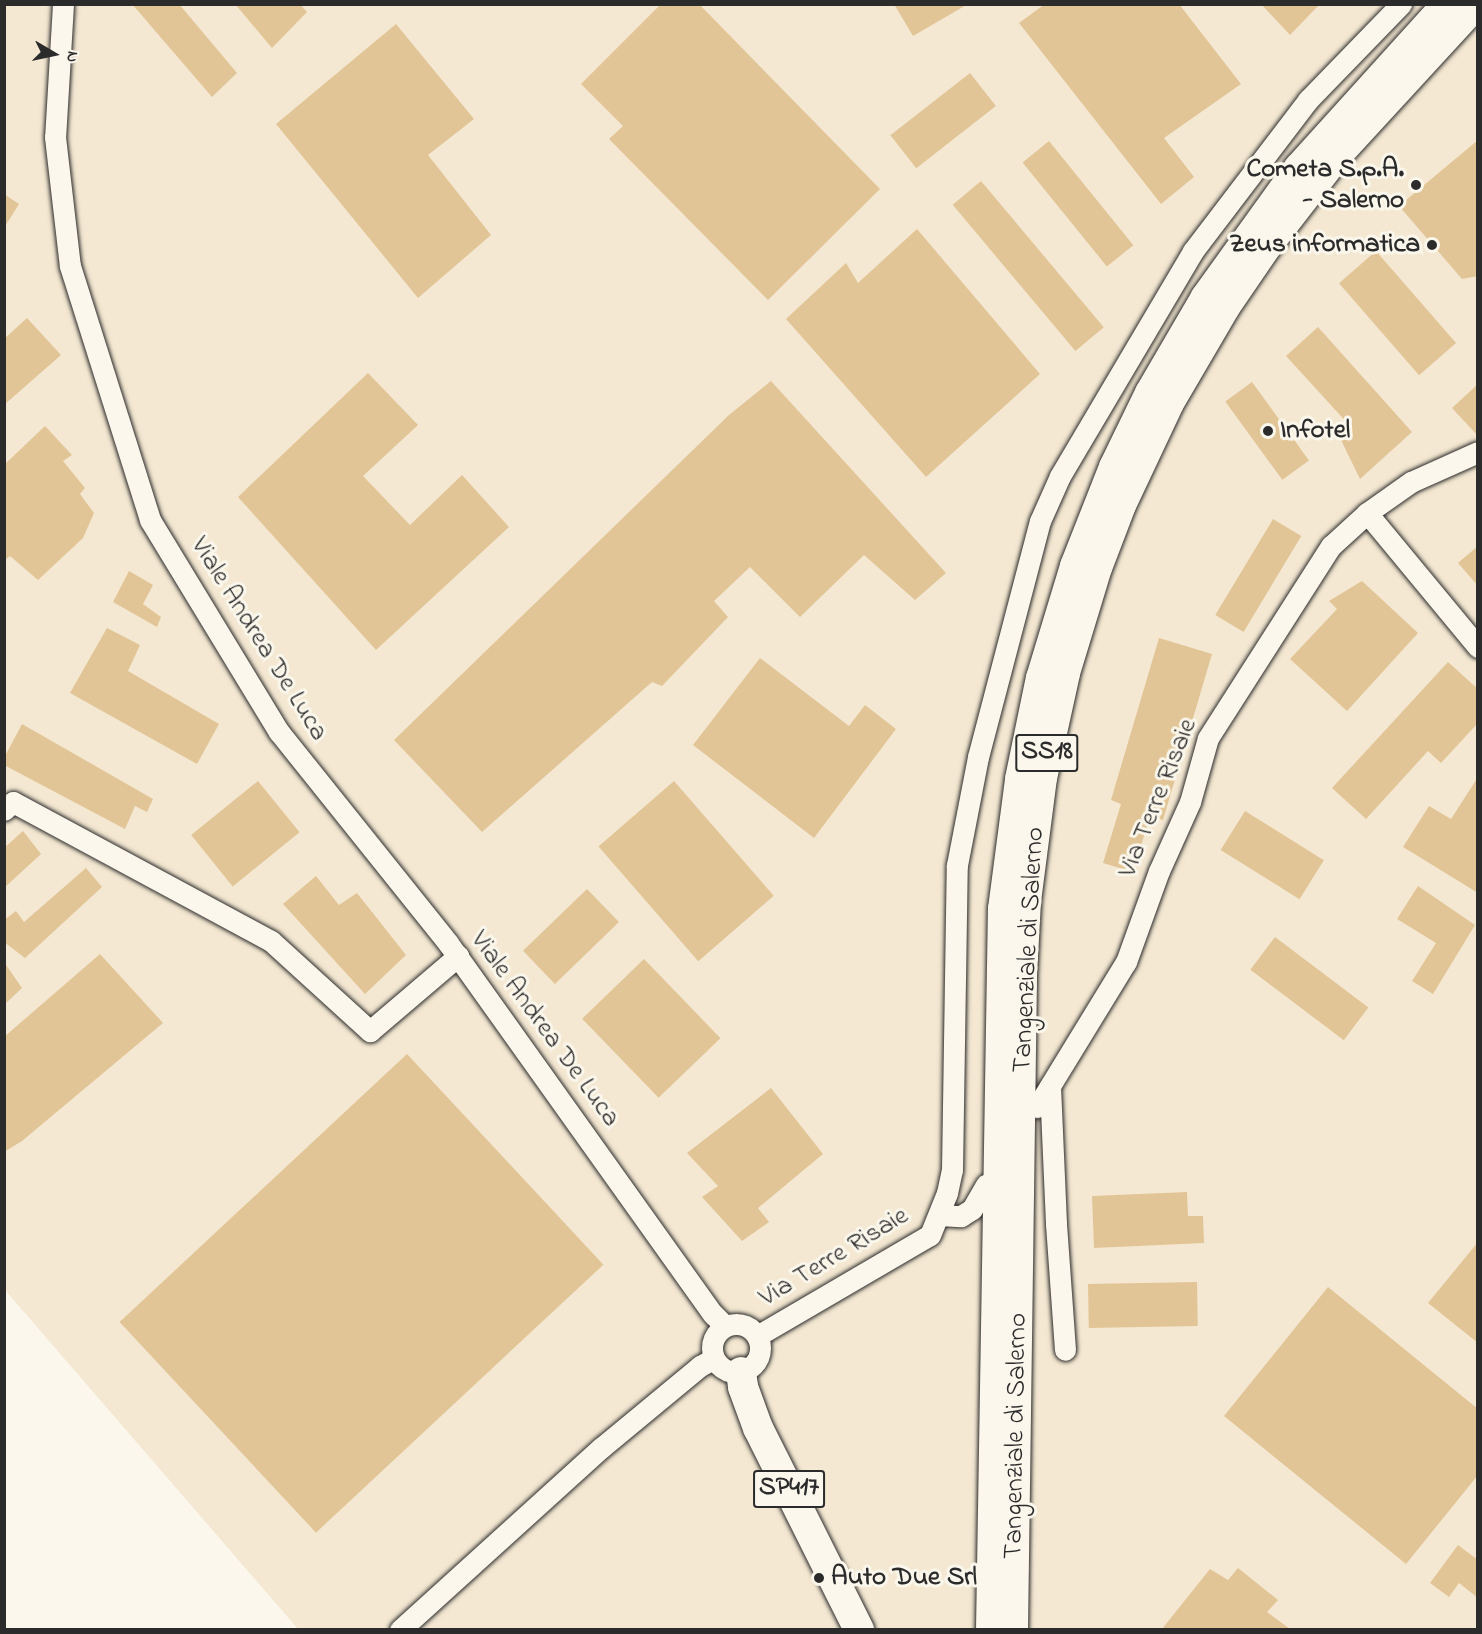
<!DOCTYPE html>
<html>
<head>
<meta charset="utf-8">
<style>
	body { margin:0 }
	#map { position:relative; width:1482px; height:1634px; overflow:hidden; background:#fbf7ec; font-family:"Indie Flower",sans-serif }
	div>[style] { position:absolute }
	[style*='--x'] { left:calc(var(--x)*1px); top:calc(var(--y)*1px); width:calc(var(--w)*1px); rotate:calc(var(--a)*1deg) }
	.built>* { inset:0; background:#f4e8d2 }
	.building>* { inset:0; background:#e2c596; transform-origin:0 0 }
	.roads { filter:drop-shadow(0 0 2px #2b2b2b) drop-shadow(0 0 2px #2b2b2b) }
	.minor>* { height:21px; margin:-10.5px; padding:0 10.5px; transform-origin:10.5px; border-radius:10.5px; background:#fbf7ec }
	.minor>.ring { margin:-10.5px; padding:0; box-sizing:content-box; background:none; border:21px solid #fbf7ec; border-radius:50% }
	.highway>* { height:30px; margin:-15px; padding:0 15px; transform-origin:15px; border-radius:15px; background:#fbf7ec }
	.dots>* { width:16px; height:16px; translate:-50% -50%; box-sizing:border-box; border:3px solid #fbf7ec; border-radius:50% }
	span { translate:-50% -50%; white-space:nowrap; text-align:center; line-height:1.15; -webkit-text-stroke:6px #fbf7ec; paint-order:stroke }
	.shield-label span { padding:2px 4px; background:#fbf7ec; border:2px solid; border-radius:4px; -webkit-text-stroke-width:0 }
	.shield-label { font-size:26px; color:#2b2b2b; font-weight:700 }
	.poi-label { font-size:27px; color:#2b2b2b; font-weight:700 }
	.right { translate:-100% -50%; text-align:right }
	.left { translate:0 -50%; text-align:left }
	.street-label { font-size:27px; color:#2b2b2b }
	.frame { position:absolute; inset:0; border:6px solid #2b2b2b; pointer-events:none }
	.north { position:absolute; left:24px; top:24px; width:60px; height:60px; -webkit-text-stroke:4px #fbf7ec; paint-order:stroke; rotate:99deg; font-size:16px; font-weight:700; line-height:24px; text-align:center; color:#2b2b2b }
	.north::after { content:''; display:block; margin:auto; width:21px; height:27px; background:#2b2b2b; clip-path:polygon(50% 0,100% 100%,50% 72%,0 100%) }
</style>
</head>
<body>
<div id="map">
	<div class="built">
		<div style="clip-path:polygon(4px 5px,1477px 5px,1477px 1629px,298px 1629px,5px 1290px)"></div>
	</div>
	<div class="building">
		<div style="clip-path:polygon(132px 4px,179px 4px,237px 73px,212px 97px)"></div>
		<div style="clip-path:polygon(235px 4px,300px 4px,307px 12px,272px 48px)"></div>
		<div style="clip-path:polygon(661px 4px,699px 4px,880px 189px,768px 300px,609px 139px,623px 126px,581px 84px)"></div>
		<div style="clip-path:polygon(894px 4px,968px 4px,913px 36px)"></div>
		<div style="clip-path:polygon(1045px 4px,1179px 4px,1241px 84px,1164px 138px,1194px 177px,1161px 204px,1019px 23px)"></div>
		<div style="clip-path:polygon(1261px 4px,1320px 4px,1290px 35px)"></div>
		<div style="clip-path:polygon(396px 24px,474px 119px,428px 155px,491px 235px,418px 298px,276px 124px)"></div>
		<div style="left:970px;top:73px;width:42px;height:101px;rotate:52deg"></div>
		<div style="clip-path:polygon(1478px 140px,1478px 276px,1462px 279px,1399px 206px)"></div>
		<div style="left:1049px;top:141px;width:134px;height:34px;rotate:51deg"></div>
		<div style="left:981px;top:181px;width:191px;height:37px;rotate:50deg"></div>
		<div style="clip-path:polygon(4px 194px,19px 204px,4px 228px)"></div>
		<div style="clip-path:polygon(917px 229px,1040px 374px,926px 477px,786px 319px,846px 263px,858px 283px)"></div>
		<div style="left:1376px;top:251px;width:122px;height:49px;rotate:49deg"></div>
		<div style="clip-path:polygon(27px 318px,61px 355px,4px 405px,4px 339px)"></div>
		<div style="clip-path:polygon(1318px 327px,1412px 432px,1360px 479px,1339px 436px,1350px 426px,1286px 356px)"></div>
		<div style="clip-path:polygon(368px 373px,418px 425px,363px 476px,410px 525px,462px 475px,509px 527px,376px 650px,238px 497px)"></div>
		<div style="clip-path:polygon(771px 381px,946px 573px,915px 600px,864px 555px,800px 617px,750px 567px,714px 601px,728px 617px,662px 686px,652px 682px,482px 832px,394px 740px,729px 415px)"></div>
		<div style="left:1252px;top:382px;width:97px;height:33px;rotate:54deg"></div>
		<div style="clip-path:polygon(1478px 384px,1478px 436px,1452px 408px)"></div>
		<div style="clip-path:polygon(45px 426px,72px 455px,63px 461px,85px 488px,80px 494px,94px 513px,83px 538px,38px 580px,10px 556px,4px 561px,4px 465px)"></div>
		<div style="left:1273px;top:519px;width:33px;height:112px;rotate:31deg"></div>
		<div style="clip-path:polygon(1478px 546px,1478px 586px,1458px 563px)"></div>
		<div style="clip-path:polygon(129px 571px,153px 585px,143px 604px,161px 617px,157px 627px,113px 602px)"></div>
		<div style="clip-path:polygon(1362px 581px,1418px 633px,1347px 711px,1290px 659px,1337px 609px,1329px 601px)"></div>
		<div style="clip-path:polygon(107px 628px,140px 645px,128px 671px,219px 724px,197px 764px,70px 693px)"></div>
		<div style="clip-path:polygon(1159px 638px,1212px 654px,1163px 820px,1150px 816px,1133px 872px,1103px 863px,1121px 804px,1111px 800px)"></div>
		<div style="clip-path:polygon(760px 658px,849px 726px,865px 705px,896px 729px,814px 838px,693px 745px)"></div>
		<div style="clip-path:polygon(1448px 662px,1478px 689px,1478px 723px,1441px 763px,1428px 751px,1366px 819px,1332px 788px)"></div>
		<div style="clip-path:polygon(22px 724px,153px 799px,147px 812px,135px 806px,125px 829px,4px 765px,4px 758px)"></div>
		<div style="clip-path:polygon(1478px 777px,1478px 893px,1403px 847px,1429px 806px,1451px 819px)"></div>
		<div style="left:258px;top:781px;width:66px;height:86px;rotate:51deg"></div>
		<div style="left:674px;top:781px;width:152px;height:100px;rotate:49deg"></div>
		<div style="left:1245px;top:811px;width:93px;height:46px;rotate:32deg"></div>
		<div style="clip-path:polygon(23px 831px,41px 854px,4px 888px,4px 848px)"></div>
		<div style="clip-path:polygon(86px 868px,102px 887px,25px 958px,4px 942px,4px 920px,16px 911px,24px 922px)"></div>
		<div style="clip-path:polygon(316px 876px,339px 905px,357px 893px,406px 955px,365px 994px,283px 904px)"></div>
		<div style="clip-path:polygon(1418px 886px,1475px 925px,1433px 994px,1412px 981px,1436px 943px,1397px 919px)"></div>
		<div style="left:587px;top:889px;width:46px;height:89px;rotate:46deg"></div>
		<div style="left:1275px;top:937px;width:117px;height:41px;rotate:37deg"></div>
		<div style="clip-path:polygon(100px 954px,163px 1023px,22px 1141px,4px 1152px,4px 1037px)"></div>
		<div style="left:644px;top:959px;width:110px;height:86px;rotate:46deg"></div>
		<div style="clip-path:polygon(4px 962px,22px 988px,4px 1005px)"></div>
		<div style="left:407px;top:1054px;width:288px;height:393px;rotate:47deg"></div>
		<div style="clip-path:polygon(771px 1088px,823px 1154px,758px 1208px,769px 1222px,742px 1241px,702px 1197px,718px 1186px,687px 1153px)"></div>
		<div style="clip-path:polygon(1187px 1192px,1188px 1216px,1203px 1216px,1204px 1243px,1094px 1248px,1092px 1196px)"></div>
		<div style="clip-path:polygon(1478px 1242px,1478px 1343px,1428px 1303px)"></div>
		<div style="left:1197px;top:1282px;width:44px;height:109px;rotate:89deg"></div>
		<div style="clip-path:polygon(1328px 1287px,1478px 1409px,1478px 1475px,1406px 1564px,1224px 1416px)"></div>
		<div style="clip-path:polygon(1458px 1545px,1478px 1560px,1478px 1598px,1459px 1583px,1449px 1597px,1430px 1583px)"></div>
		<div style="clip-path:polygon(1238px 1568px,1278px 1600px,1267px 1612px,1290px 1629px,1162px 1629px,1210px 1569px,1228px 1580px)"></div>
	</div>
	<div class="roads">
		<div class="minor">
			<div style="--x:63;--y:4;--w:133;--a:93.4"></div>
			<div style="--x:55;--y:137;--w:130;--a:83.4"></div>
			<div style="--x:70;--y:266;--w:266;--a:72.5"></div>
			<div style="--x:150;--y:520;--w:248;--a:58.7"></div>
			<div style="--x:279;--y:732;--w:270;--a:51.3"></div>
			<div style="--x:448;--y:943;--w:456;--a:54.5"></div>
			<div style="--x:713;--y:1314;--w:17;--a:45"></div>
			<div style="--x:1367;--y:513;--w:174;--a:50.4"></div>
			<div style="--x:4;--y:810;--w:12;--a:-42"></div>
			<div style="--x:13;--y:802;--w:293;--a:28.3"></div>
			<div style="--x:271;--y:941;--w:134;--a:42.3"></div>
			<div style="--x:370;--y:1031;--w:116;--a:-40.4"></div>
			<div style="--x:1050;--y:1086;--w:138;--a:87.5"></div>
			<div style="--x:1056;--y:1224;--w:126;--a:85.9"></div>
			<div style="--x:1037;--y:1107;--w:170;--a:-58.5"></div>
			<div style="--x:1126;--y:962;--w:97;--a:-70.1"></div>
			<div style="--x:1159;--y:871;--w:76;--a:-65.8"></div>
			<div style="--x:1190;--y:802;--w:66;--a:-74.3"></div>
			<div style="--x:1208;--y:738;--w:228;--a:-57.4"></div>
			<div style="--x:1331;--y:546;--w:49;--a:-42.5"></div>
			<div style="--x:1367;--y:513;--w:54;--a:-35.2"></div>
			<div style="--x:1411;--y:482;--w:73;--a:-24.1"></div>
			<div style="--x:939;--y:1215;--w:22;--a:3"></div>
			<div style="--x:961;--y:1216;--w:13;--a:-32"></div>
			<div style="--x:972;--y:1209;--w:28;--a:-60"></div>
			<div class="ring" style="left:712px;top:1324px;width:27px;height:27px"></div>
			<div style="--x:757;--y:1336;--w:200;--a:-30.3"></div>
			<div style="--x:930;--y:1235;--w:45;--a:-68"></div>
			<div style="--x:947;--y:1193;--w:24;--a:-78"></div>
			<div style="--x:952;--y:1170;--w:305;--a:-89.1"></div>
			<div style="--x:957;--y:865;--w:110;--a:-79"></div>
			<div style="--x:978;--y:757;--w:244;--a:-75.3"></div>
			<div style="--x:1040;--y:521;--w:49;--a:-66"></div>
			<div style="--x:1060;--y:476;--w:261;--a:-59.4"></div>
			<div style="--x:1193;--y:251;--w:190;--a:-52.7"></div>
			<div style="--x:1308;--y:100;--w:134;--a:-45.9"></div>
			<div style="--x:400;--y:1630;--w:271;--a:-42.2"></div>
			<div style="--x:601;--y:1448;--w:129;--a:-39.6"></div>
			<div style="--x:700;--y:1366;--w:15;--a:-28"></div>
		</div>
		<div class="highway">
			<div style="--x:741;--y:1372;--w:15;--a:82"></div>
			<div style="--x:743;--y:1387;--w:44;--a:69.9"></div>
			<div style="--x:758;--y:1428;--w:226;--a:63.4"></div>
			<div style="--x:991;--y:1630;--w:721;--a:-89.05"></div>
			<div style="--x:1003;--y:909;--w:131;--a:-82.5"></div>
			<div style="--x:1020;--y:779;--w:103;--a:-78.3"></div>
			<div style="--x:1041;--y:678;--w:117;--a:-73.1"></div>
			<div style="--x:1075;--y:566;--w:106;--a:-68.5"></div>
			<div style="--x:1114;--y:467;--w:82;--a:-64.1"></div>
			<div style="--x:1150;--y:393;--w:111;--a:-59.7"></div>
			<div style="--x:1206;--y:297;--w:159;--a:-54.2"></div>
			<div style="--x:1299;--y:168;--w:221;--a:-47.9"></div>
			<div style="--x:1013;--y:1630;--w:655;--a:-89.21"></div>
			<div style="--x:1022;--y:975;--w:74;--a:-86.9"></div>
			<div style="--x:1026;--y:901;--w:124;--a:-82.6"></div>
			<div style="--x:1042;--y:778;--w:107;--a:-77.6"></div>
			<div style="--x:1065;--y:673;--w:110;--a:-73.1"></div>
			<div style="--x:1097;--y:568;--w:67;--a:-69.1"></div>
			<div style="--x:1121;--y:505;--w:113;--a:-64.8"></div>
			<div style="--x:1169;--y:403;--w:111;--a:-59.7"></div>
			<div style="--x:1225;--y:307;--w:73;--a:-55.7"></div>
			<div style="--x:1266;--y:247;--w:119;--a:-52.2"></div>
			<div style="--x:1339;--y:153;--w:202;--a:-47.4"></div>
		</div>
	</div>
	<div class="dots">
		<div style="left:1416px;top:185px;background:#2b2b2b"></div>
		<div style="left:1432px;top:245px;background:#2b2b2b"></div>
		<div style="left:1268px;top:431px;background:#2b2b2b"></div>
		<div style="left:819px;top:1578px;background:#2b2b2b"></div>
	</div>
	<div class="shield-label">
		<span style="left:1047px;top:753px">SS18</span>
		<span style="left:789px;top:1489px">SP417</span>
	</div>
	<div class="poi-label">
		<span class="right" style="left:1404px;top:185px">Cometa S.p.A.<br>- Salerno</span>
		<span class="right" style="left:1420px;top:245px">Zeus informatica</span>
		<span class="left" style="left:1280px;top:431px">Infotel</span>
		<span class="left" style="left:831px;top:1578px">Auto Due Srl</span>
	</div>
	<div class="street-label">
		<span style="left:259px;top:639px;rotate:58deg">Viale Andrea De Luca</span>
		<span style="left:1158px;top:798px;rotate:-68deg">Via Terre Risaie</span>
		<span style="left:1029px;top:950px;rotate:-87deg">Tangenziale di Salerno</span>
		<span style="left:545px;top:1029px;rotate:54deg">Viale Andrea De Luca</span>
		<span style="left:834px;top:1257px;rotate:-31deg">Via Terre Risaie</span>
		<span style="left:1016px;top:1436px;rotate:-89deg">Tangenziale di Salerno</span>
	</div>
	<div class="frame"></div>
	<div class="north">N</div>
</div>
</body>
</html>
